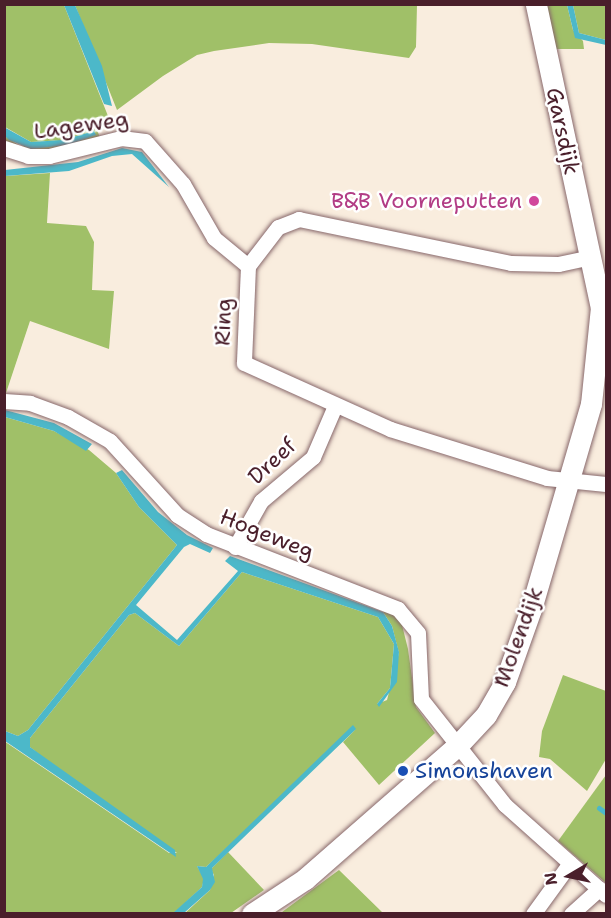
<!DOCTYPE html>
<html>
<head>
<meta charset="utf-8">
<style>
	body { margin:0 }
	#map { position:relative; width:611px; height:918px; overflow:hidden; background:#f9edde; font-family:"Shantell Sans",sans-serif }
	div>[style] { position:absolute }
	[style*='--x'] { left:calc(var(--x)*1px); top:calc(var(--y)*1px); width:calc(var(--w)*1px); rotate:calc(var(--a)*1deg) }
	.green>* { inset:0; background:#a0c068 }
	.water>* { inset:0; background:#4cb8c9 }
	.stream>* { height:5px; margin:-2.5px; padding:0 2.5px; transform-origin:2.5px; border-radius:2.5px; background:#4cb8c9 }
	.roads { filter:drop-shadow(0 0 2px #87676a) drop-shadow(0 0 2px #87676a) }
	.street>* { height:15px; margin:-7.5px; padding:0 7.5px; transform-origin:7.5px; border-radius:7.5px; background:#fff }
	.secondary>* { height:21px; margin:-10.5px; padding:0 10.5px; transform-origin:10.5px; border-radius:10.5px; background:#fff }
	.dots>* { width:16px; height:16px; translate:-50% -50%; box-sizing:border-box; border:3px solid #fff; border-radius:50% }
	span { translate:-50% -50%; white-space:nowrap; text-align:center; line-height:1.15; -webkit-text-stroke:5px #fff; paint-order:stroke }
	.street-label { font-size:22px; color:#4a1f2b }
	.hotel-label { font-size:22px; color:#b23c85 }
	.right { translate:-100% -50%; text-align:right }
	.transit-label { font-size:22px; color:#164399 }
	.left { translate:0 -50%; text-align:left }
	.frame { position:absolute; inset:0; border:6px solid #4a1f2b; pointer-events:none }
	.north { position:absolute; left:539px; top:846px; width:60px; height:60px; -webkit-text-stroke:4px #fff; paint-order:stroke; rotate:261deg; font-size:16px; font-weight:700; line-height:24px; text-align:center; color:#4a1f2b }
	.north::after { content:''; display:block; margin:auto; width:21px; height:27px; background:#4a1f2b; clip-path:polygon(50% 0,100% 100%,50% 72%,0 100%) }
</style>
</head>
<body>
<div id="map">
	<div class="green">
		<div style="clip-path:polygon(5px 5px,64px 5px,108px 116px,95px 125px,101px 140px,36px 152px,5px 141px,5px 136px,20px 146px,95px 135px,94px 131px,63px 140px,31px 142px,5px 127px)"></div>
		<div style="clip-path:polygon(75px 5px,417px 5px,416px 47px,409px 58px,312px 44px,269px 43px,214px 51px,197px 55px,163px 76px,117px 110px)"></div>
		<div style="clip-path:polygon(543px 5px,567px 5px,573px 30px,583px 41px,584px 49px,555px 49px)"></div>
		<div style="clip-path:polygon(573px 5px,606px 5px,606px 40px,579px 33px)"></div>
		<div style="clip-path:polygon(50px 173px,47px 223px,86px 226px,94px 242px,92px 290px,114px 291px,109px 349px,30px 321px,5px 396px,5px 176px)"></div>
		<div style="clip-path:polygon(5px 417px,54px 431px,89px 450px,116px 473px,139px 507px,177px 545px,28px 730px,18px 736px,5px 731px)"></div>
		<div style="clip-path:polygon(242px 572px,378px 617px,394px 644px,390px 688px,377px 704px,387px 700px,399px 653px,392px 626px,383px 612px,386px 608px,394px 613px,402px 625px,408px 649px,416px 707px,435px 733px,379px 785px,343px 742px,356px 729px,206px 867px,197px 866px,204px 879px,202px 887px,173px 914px,5px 913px,4px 741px,169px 853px,177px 853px,40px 755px,30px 747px,30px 738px,129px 615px,135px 613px,179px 646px)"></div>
		<div style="clip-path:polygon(563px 675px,606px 691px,606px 759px,587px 791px,550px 759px,539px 757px,542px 731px)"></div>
		<div style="clip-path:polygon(606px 775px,606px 883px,558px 841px)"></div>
		<div style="clip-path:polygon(228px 852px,264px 890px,231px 913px,184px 914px,210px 890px,214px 875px,211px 869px)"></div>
		<div style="clip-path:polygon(339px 870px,383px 913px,279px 913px,282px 912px)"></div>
	</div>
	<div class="water">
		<div style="clip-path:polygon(64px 5px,75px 5px,102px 66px,112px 106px,104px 104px)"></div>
		<div style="clip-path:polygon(567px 5px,573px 5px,579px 33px,606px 40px,606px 45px,575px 38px)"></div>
		<div style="clip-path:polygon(4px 127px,31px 142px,63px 140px,94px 131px,96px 135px,68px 145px,31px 149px,9px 140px,5px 136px)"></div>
		<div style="clip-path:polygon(122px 148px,142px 152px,169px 187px,132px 154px,112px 156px,69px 171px,5px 176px,5px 170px,78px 162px)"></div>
		<div style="clip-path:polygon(5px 410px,54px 423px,92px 444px,86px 451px,54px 431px,5px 417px)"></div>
		<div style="clip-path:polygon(122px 470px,158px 512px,187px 535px,213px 548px,210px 553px,190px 544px,184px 547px,136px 605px,177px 640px,238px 571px,225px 561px,230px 556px,383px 612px,392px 626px,399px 652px,397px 682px,379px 707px,377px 704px,390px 688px,394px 644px,378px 617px,242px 572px,179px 646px,135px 613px,129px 615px,30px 738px,30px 747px,175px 850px,176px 857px,5px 741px,5px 731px,18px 736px,28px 730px,177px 545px,139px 507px,116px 473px)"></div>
		<div style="clip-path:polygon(353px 725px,356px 729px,212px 868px,215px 882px,210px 890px,184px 913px,173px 913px,202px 887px,203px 879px,197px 866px,206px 867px)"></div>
	</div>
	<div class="stream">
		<div style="--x:599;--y:808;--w:9;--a:36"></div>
	</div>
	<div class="roads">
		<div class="street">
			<div style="--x:4;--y:148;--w:25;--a:18"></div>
			<div style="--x:28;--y:156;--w:21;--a:0"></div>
			<div style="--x:49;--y:156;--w:74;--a:-14"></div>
			<div style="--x:121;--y:138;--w:24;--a:7"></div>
			<div style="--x:145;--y:141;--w:57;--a:48.5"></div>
			<div style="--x:183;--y:184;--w:62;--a:60.1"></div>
			<div style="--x:214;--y:238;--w:44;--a:39.5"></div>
			<div style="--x:591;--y:257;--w:34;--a:168"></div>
			<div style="--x:558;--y:264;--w:47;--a:-178.8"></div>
			<div style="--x:511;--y:263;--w:217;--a:-168.3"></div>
			<div style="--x:299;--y:219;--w:22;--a:159"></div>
			<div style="--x:278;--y:227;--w:49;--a:127.6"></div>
			<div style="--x:248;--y:266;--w:97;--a:92.4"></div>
			<div style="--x:244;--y:363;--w:160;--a:24.3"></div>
			<div style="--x:390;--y:429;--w:164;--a:17.3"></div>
			<div style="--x:547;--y:478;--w:59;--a:5.8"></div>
			<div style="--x:4;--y:401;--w:26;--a:4"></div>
			<div style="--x:30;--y:403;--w:40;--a:20.2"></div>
			<div style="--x:68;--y:417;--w:48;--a:29.7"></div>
			<div style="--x:110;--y:441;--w:100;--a:47.8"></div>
			<div style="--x:177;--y:515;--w:35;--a:33"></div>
			<div style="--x:206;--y:534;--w:206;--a:21.3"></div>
			<div style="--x:398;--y:609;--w:31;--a:50"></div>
			<div style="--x:418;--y:633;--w:66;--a:87.4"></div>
			<div style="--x:421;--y:699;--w:135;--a:51.6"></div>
			<div style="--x:505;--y:805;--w:135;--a:41.7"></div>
			<div style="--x:235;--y:547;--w:53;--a:-60.5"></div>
			<div style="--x:261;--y:501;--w:68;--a:-40.2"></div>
			<div style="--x:313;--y:457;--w:56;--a:-66.7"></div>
			<div style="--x:533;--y:914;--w:63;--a:-54"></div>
			<div style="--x:571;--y:914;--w:38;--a:-42"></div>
		</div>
		<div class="secondary">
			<div style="--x:252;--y:914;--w:64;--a:-33.4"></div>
			<div style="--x:305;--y:879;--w:203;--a:-41.2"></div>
			<div style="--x:458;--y:745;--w:41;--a:-47"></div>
			<div style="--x:486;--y:715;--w:38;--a:-60"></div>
			<div style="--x:505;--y:682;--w:77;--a:-70.4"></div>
			<div style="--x:531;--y:609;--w:214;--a:-73.7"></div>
			<div style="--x:591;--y:404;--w:97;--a:-84.1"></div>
			<div style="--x:601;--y:308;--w:311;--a:-102.1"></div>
		</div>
	</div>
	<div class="dots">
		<div style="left:534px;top:201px;background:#d1479c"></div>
		<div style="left:403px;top:771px;background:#1a4fb4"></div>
	</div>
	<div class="street-label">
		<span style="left:81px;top:125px;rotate:-8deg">Lageweg</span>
		<span style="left:563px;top:131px;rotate:78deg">Garsdijk</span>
		<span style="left:223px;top:322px;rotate:-88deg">Ring</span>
		<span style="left:272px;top:461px;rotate:-43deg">Dreef</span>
		<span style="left:267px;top:534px;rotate:22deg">Hogeweg</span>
		<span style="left:518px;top:637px;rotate:-70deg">Molendijk</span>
	</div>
	<div class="hotel-label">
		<span class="right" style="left:522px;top:201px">B&amp;B Voorneputten</span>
	</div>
	<div class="transit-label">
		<span class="left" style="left:415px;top:771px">Simonshaven</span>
	</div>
	<div class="frame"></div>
	<div class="north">N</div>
</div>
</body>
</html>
